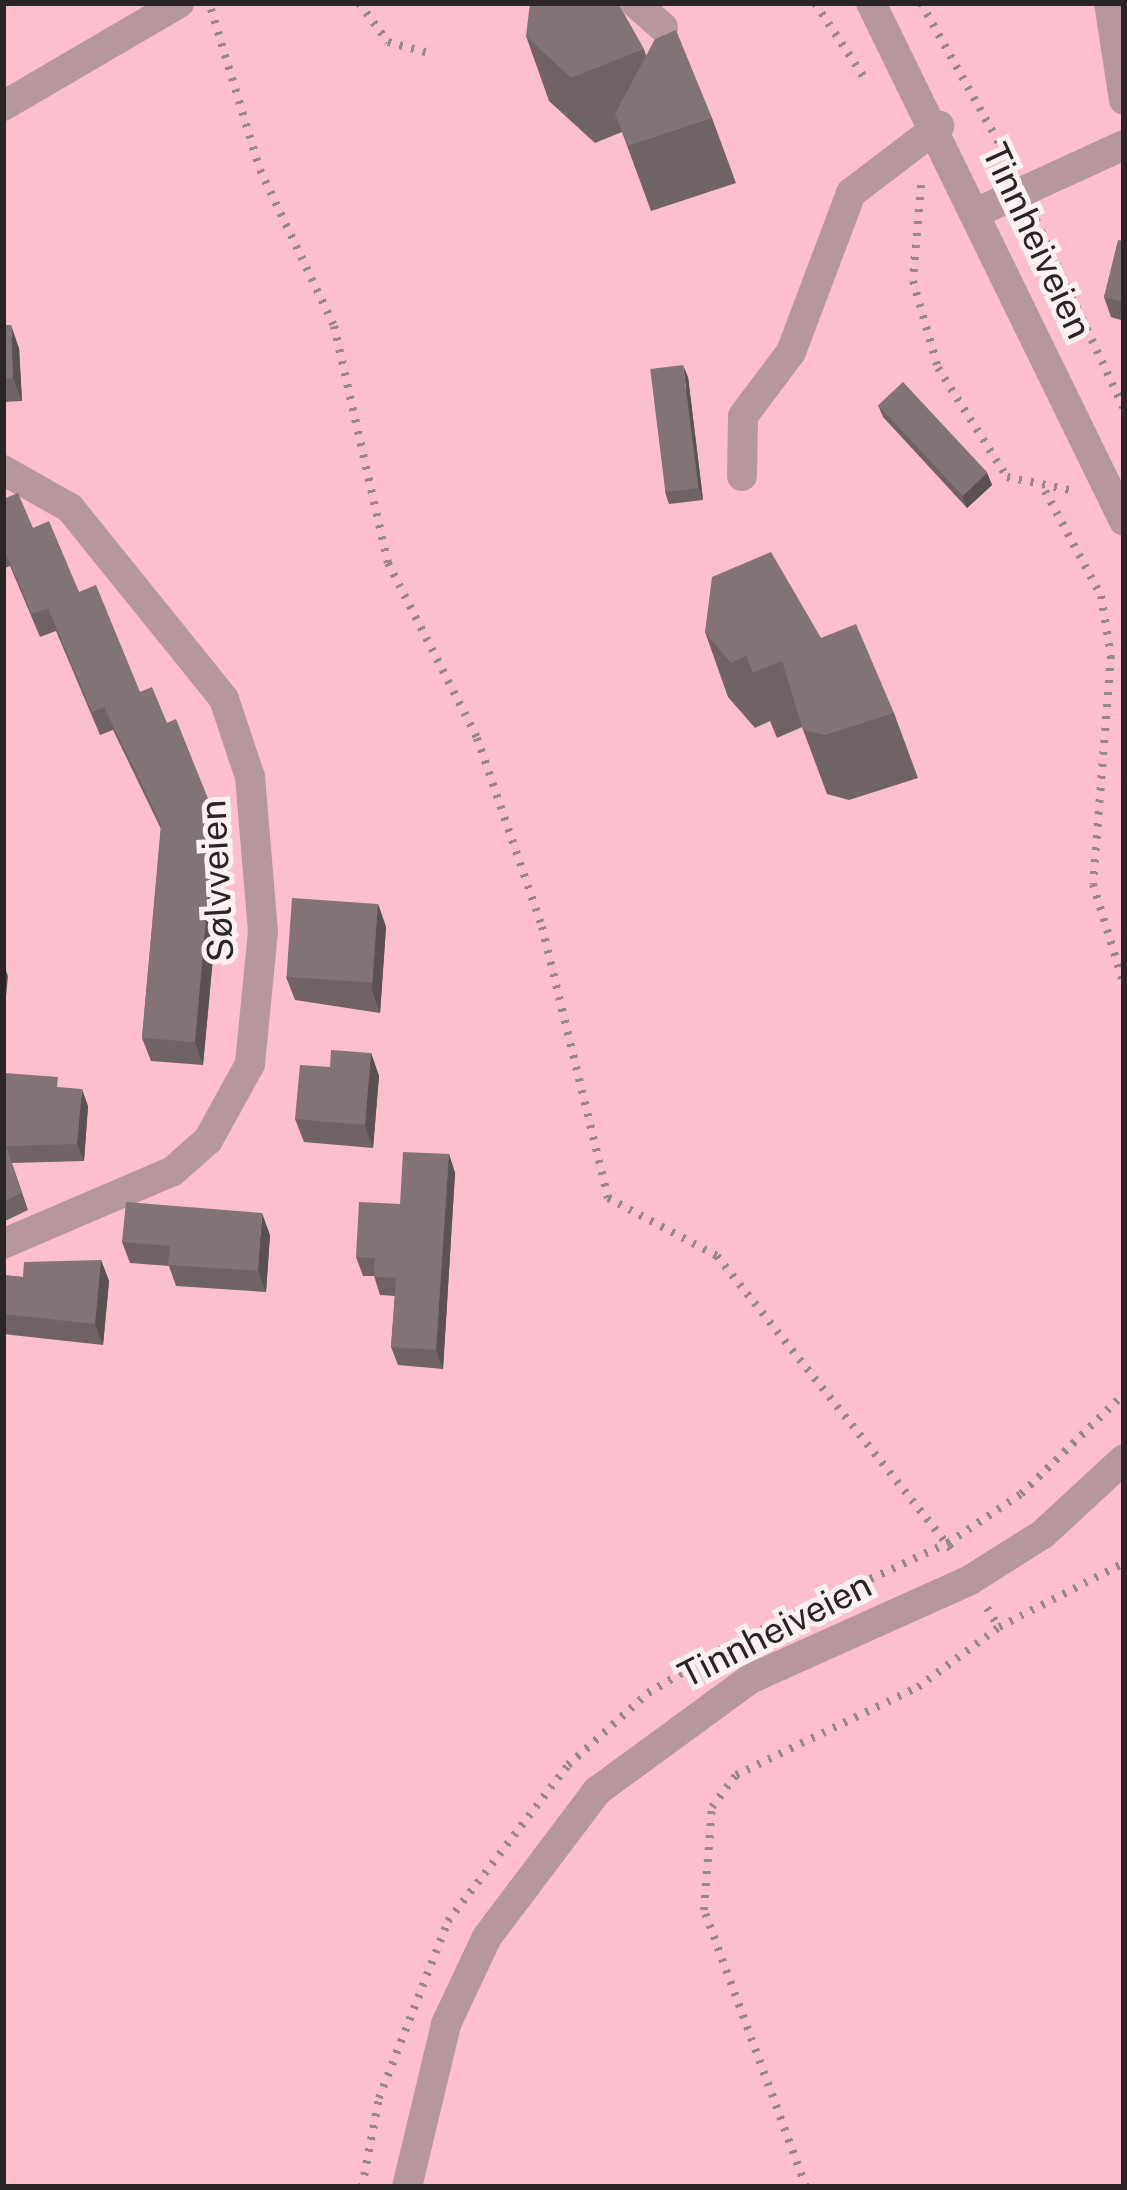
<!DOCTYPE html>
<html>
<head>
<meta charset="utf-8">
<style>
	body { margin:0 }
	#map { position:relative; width:1127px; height:2190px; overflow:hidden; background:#f3e2e6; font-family:"Public Sans",sans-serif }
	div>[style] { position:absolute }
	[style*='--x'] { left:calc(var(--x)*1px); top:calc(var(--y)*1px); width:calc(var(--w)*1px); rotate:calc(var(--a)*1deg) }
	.green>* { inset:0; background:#fdbecd; transform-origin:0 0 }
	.path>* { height:8px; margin-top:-4px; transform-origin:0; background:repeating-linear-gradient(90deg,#95898c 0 3px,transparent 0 12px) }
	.minor>* { height:30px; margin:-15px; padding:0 15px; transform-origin:15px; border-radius:15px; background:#b7979e }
	.wall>* { inset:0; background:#706365 }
	.shaded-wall>* { inset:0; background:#5b5053 }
	.building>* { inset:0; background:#827376; transform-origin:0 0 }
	span { translate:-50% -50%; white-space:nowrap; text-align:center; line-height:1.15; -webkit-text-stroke:10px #fef1f3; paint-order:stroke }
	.street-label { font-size:36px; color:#2c2527 }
	.frame { position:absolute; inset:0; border:6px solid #2c2527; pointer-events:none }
</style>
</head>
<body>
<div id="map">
	<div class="green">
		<div style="left:3px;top:3px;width:1121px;height:2184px"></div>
	</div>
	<div class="path">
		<div style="--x:359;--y:3;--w:49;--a:53.4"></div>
		<div style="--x:388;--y:42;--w:39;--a:15"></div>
		<div style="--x:815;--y:3;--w:95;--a:56.6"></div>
		<div style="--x:921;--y:3;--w:183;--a:60.9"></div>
		<div style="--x:211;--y:9;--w:168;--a:73.1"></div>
		<div style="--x:260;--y:170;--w:173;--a:64.6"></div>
		<div style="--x:334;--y:326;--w:243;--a:77.2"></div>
		<div style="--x:388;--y:563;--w:196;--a:63"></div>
		<div style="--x:477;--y:738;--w:200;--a:71"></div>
		<div style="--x:542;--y:927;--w:279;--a:76.3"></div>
		<div style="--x:608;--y:1198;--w:123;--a:28"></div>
		<div style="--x:717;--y:1256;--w:381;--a:51.4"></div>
		<div style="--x:921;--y:185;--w:96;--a:94.8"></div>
		<div style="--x:913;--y:281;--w:91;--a:74"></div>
		<div style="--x:938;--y:368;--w:129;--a:57.7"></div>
		<div style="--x:1007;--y:477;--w:69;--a:11.6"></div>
		<div style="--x:1036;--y:220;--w:208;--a:65"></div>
		<div style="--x:1045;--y:491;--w:119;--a:61.9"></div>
		<div style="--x:1101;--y:596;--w:61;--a:80.5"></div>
		<div style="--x:1111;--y:656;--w:229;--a:94.5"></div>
		<div style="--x:1093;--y:884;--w:106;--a:72.9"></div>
		<div style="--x:987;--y:1608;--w:22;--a:58"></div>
		<div style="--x:362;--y:2187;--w:91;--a:-79.2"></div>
		<div style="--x:379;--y:2098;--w:190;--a:-68.7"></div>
		<div style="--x:448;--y:1921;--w:197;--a:-52.4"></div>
		<div style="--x:568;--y:1765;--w:108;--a:-42"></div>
		<div style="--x:648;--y:1693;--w:94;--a:-30.7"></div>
		<div style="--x:729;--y:1645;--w:242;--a:-25"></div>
		<div style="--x:948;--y:1543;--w:88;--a:-33.9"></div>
		<div style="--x:1021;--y:1494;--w:144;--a:-44.2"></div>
		<div style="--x:806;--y:2187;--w:295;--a:-110.2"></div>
		<div style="--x:704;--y:1910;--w:103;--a:-85.6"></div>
		<div style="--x:712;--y:1807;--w:40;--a:-53"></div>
		<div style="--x:736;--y:1775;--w:202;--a:-25.8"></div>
		<div style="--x:918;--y:1687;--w:101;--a:-36.5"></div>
		<div style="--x:999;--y:1627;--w:140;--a:-27.1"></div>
	</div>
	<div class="minor">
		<div style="--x:635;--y:3;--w:37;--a:41"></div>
		<div style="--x:871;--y:3;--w:576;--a:63.97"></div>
		<div style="--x:1109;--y:3;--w:98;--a:81.2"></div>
		<div style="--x:3;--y:106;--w:204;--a:-30.3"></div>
		<div style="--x:980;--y:211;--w:158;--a:-24.6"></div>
		<div style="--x:3;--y:470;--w:77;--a:29.6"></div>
		<div style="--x:70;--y:508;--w:245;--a:51.1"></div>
		<div style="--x:224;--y:699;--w:82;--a:71.6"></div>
		<div style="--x:250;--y:777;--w:155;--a:85.2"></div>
		<div style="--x:263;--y:931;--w:134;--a:95.6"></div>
		<div style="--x:250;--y:1064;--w:87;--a:118.9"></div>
		<div style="--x:208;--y:1140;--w:47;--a:138.5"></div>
		<div style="--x:173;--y:1171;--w:185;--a:156.8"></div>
		<div style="--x:742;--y:476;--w:60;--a:-89"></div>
		<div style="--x:743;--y:416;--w:80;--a:-53.1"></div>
		<div style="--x:791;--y:352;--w:170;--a:-69.3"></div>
		<div style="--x:851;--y:193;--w:111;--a:-37.3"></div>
		<div style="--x:407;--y:2187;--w:168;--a:-76.5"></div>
		<div style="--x:446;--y:2024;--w:96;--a:-64.8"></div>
		<div style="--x:487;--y:1937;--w:183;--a:-53"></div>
		<div style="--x:597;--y:1791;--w:190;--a:-36.2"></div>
		<div style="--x:750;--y:1679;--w:241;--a:-24.2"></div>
		<div style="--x:970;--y:1580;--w:86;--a:-32.2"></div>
		<div style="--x:1043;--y:1534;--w:110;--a:-42.8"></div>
	</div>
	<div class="wall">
		<div style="clip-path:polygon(526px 36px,644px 49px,646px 55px,712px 118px,736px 183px,651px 211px,622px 132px,595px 143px,549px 101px)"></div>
		<div style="clip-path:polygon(1124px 241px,1124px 321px,1111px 317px,1104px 297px)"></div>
		<div style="clip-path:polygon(3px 325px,19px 348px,22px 401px,3px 402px)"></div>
		<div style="clip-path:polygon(688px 377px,703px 500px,669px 504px,665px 492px)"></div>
		<div style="clip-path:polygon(878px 405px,987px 473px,992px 485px,967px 508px,883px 417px)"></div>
		<div style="clip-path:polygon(3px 499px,33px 528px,79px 592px,140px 692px,167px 723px,224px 839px,203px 1065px,151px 1061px,142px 1038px,161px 829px,113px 730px,100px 735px,56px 631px,40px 637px,10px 566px,3px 569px)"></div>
		<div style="clip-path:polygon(705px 632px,821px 638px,894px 713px,918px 778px,849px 800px,827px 794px,802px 727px,777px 738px,770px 721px,755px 728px,728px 697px)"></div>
		<div style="clip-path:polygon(378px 904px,386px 927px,380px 1013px,295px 1000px,286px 977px)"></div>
		<div style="clip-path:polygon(371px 1053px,379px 1076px,373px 1148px,304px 1142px,295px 1119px,330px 1067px)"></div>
		<div style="clip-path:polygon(62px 1088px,88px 1106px,84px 1161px,12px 1163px,28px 1210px,3px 1222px,3px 1094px)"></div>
		<div style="clip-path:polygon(449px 1154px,455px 1173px,443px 1369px,398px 1365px,391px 1347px,395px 1296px,380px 1295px,374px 1276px,363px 1276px,356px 1257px,400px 1204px)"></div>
		<div style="clip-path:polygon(270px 1235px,266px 1292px,176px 1286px,169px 1266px,130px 1263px,122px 1242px)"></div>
		<div style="clip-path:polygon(101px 1260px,109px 1281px,103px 1345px,3px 1334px,3px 1275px,23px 1277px)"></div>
	</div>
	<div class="shaded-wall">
		<div style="clip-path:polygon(11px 325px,19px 348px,22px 401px,13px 378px)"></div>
		<div style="clip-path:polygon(683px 365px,688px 377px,703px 500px,699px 488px)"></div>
		<div style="clip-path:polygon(987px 473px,992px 485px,967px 508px,962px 496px)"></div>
		<div style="clip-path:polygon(215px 816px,224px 839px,203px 1065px,195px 1042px)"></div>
		<div style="clip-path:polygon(378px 904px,386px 927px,380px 1013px,372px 990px)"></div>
		<div style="clip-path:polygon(3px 963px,8px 976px,3px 1026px)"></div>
		<div style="clip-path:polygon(371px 1053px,379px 1076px,373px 1148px,365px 1125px)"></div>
		<div style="clip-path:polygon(82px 1089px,88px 1106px,84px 1161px,77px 1144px)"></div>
		<div style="clip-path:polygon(449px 1154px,455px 1173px,443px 1369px,436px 1350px)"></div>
		<div style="clip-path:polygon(262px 1213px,270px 1235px,266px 1292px,258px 1271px)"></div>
		<div style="clip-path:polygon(101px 1260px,109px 1281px,103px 1345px,95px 1324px)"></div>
	</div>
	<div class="building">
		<div style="clip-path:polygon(530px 3px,618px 3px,644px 49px,571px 78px,526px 36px)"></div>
		<div style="clip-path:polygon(676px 30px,712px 118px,628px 146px,615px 114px,655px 39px)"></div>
		<div style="clip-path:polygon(1118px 240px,1124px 241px,1124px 302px,1104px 297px)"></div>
		<div style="clip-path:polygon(3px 325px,11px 325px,13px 378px,3px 379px)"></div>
		<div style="left:683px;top:365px;width:124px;height:33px;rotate:83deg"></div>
		<div style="left:903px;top:382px;width:124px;height:34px;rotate:47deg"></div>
		<div style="clip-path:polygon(18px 493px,33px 528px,49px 521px,79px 592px,96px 585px,140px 692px,152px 687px,167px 723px,176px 719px,215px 816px,195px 1042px,142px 1038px,161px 824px,104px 707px,92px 712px,48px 608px,32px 614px,3px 547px,3px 499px)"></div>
		<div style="clip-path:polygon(771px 552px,821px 638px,856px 624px,894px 713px,825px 735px,803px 730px,782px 661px,753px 673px,746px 656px,731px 663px,705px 632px,712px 577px)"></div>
		<div style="left:292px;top:898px;width:86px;height:79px;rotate:4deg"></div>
		<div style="clip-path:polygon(331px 1050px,371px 1053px,365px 1125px,295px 1119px,300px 1065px,330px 1067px)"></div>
		<div style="clip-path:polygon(5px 1073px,58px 1077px,57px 1087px,82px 1089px,77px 1144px,6px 1146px,22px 1193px,3px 1202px)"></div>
		<div style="clip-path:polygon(403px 1152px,449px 1154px,436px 1350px,391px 1347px,396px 1278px,374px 1277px,375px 1258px,356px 1257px,359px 1202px,400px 1204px)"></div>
		<div style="clip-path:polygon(126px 1202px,262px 1213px,258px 1271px,168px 1265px,170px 1246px,122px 1242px)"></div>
		<div style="clip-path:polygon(101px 1260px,95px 1324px,3px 1314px,3px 1275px,23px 1277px,24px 1262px)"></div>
	</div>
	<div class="street-label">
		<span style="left:1037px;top:241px;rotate:65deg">Tinnheiveien</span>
		<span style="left:217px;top:881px;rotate:-93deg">Sølvveien</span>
		<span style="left:775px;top:1630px;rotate:-27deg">Tinnheiveien</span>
	</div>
	<div class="frame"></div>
</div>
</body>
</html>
